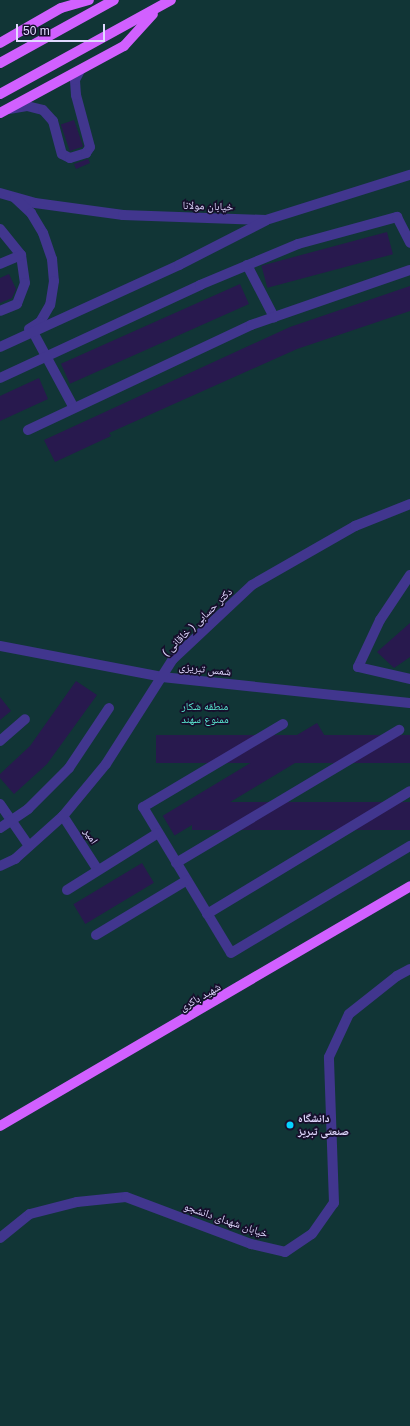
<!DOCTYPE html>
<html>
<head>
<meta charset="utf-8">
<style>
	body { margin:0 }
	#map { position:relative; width:410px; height:1426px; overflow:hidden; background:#160f2c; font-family:Arial,"Noto Naskh Arabic",sans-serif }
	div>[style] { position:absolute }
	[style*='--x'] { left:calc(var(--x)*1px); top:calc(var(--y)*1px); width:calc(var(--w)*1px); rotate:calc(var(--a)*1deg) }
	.green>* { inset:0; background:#113536; transform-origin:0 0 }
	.building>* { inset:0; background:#28194e; transform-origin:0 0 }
	.minor>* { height:10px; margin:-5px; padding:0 5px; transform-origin:5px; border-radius:5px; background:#41368e }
	.major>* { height:10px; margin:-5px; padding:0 5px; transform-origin:5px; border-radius:5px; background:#d160ff }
	.dots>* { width:11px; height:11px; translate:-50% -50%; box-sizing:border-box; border:2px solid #160f2c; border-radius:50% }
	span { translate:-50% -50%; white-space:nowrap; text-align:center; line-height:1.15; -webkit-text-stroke:3.5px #160f2c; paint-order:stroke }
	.street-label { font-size:11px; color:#e1d9ff }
	.park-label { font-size:11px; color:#5aead2 }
	.poi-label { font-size:11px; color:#e1d9ff; font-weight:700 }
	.left { translate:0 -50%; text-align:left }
	.scale { position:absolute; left:16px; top:24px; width:89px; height:18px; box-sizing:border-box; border:2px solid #e1d9ff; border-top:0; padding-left:5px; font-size:12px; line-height:14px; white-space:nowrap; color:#e1d9ff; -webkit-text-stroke:3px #160f2c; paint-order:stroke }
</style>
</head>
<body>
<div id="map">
	<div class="green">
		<div style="left:0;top:0;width:410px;height:1426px"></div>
	</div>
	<div class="building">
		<div style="left:74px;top:120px;width:28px;height:14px;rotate:71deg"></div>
		<div style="clip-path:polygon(88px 159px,90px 163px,76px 169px,74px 164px)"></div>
		<div style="left:387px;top:232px;width:23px;height:130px;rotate:75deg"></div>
		<div style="clip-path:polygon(9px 274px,16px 289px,12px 298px,0 303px,0 278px)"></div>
		<div style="left:240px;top:284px;width:22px;height:196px;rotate:66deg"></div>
		<div style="clip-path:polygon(410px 286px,410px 311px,297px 349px,109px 433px,111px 436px,55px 462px,44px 440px,290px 327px)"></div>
		<div style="clip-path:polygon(39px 378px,48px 399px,0 421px,0 396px)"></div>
		<div style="clip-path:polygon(410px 623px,410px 657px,394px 668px,377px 652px)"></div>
		<div style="clip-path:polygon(76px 681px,97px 695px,47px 764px,14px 794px,0 778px,0 774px,30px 746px)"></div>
		<div style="clip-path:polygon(0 697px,11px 711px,0 720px)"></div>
		<div style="left:317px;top:723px;width:23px;height:180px;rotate:59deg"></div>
		<div style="left:410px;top:735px;width:28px;height:254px;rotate:90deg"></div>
		<div style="left:410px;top:802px;width:28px;height:218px;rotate:90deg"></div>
		<div style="left:142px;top:863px;width:23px;height:80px;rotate:59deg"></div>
	</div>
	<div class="minor">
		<div style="--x:9;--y:109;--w:18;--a:-9"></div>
		<div style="--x:27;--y:106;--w:16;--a:14"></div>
		<div style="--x:43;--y:110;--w:15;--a:48"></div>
		<div style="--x:53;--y:121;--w:34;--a:75"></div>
		<div style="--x:62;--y:154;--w:9;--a:27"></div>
		<div style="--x:70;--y:158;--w:17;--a:-17"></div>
		<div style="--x:86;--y:153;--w:7;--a:-56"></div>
		<div style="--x:90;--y:147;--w:54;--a:-105.1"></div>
		<div style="--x:76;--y:95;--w:15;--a:-94"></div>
		<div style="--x:75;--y:80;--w:11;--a:-63"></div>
		<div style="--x:0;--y:193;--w:36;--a:16"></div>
		<div style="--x:35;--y:203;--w:89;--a:7.8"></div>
		<div style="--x:123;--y:215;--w:143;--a:2"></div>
		<div style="--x:266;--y:220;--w:151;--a:-17.4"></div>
		<div style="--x:15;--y:198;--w:22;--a:43"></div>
		<div style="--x:31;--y:213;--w:23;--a:59"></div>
		<div style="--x:43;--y:233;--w:28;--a:71"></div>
		<div style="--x:52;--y:259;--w:22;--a:85"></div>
		<div style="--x:54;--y:281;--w:24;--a:99"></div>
		<div style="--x:50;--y:305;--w:20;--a:120"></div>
		<div style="--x:40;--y:322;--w:13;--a:148"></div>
		<div style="--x:0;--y:229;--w:33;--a:51"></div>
		<div style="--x:21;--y:255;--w:28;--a:82"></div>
		<div style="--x:25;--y:283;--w:22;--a:111"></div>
		<div style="--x:17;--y:304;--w:18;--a:158"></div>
		<div style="--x:0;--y:264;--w:23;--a:-23"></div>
		<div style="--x:247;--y:265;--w:59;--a:62.6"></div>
		<div style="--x:33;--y:332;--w:86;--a:61.7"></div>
		<div style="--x:0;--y:347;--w:197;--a:-24.6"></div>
		<div style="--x:179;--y:265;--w:97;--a:-27.1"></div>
		<div style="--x:0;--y:378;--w:221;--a:-24.9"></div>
		<div style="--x:200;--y:285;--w:106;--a:-22.7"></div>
		<div style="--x:298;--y:244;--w:103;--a:-15.3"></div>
		<div style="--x:397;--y:217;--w:29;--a:63"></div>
		<div style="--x:28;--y:430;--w:246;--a:-25.2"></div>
		<div style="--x:251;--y:325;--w:168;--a:-19.1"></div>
		<div style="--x:410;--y:575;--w:54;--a:123.7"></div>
		<div style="--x:380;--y:620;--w:52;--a:115.1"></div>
		<div style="--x:358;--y:667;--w:53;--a:13"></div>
		<div style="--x:0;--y:646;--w:165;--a:10.8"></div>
		<div style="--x:162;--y:677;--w:249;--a:6"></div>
		<div style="--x:283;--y:724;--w:163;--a:149.3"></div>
		<div style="--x:143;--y:807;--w:170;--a:58.9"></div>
		<div style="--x:231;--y:953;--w:209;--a:-30.9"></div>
		<div style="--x:0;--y:741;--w:33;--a:-41"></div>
		<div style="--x:0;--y:804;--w:51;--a:55.4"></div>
		<div style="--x:63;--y:816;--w:64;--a:57.1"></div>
		<div style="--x:0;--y:828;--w:34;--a:-34"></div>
		<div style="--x:28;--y:809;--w:58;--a:-45"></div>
		<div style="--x:69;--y:768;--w:72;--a:-56.3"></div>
		<div style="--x:176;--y:863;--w:260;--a:-30.8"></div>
		<div style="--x:0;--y:866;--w:17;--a:-25"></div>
		<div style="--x:15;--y:859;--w:64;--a:-41.9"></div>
		<div style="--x:63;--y:816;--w:67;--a:-50.4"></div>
		<div style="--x:106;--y:764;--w:125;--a:-57.5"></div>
		<div style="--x:173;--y:659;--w:108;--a:-43.1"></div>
		<div style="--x:252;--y:585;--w:119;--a:-29.8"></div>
		<div style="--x:355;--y:526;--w:59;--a:-21.8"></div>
		<div style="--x:67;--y:890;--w:107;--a:-32.1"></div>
		<div style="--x:207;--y:914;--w:237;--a:-31.2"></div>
		<div style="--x:96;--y:935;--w:106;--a:-31.1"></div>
		<div style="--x:0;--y:1238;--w:38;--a:-39"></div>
		<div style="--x:30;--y:1214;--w:49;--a:-14.3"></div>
		<div style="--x:77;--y:1202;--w:49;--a:-5.8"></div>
		<div style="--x:126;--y:1197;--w:134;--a:20.6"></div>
		<div style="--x:251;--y:1244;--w:35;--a:13"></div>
		<div style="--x:285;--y:1252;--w:32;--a:-34"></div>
		<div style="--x:312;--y:1234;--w:38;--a:-55"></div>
		<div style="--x:334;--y:1203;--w:146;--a:-92"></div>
		<div style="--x:329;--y:1057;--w:47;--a:-65.1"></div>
		<div style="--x:349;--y:1014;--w:61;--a:-38.4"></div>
		<div style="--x:397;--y:976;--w:15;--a:-28"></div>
	</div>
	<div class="major">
		<div style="--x:0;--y:43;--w:70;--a:-29.8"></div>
		<div style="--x:61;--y:8;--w:29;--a:-16"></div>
		<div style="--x:0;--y:63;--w:130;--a:-28.9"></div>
		<div style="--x:0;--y:94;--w:195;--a:-28.8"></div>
		<div style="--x:0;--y:113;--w:141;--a:-28.4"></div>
		<div style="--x:124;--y:46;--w:43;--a:-47.8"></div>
		<div style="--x:0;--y:1126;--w:475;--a:-30.3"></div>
	</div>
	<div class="dots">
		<div style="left:290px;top:1125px;background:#05d2ff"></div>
	</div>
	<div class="street-label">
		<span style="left:208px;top:206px;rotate:2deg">خیابان مولانا</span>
		<span style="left:197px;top:622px;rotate:-44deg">دکتر حسابی ( خاقانی )</span>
		<span style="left:205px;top:669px;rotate:6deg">شمس تبریزی</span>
		<span style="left:91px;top:836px;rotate:57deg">امیر</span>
		<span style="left:200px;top:997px;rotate:-30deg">شهید باکری</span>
		<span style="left:226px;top:1220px;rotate:19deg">خیابان شهدای دانشجو</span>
	</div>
	<div class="park-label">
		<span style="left:205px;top:713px">منطقه شکار<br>ممنوع سهند</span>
	</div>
	<div class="poi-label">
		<span class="left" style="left:298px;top:1125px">دانشگاه<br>صنعتی تبریز</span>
	</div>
	<div class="scale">50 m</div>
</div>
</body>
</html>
